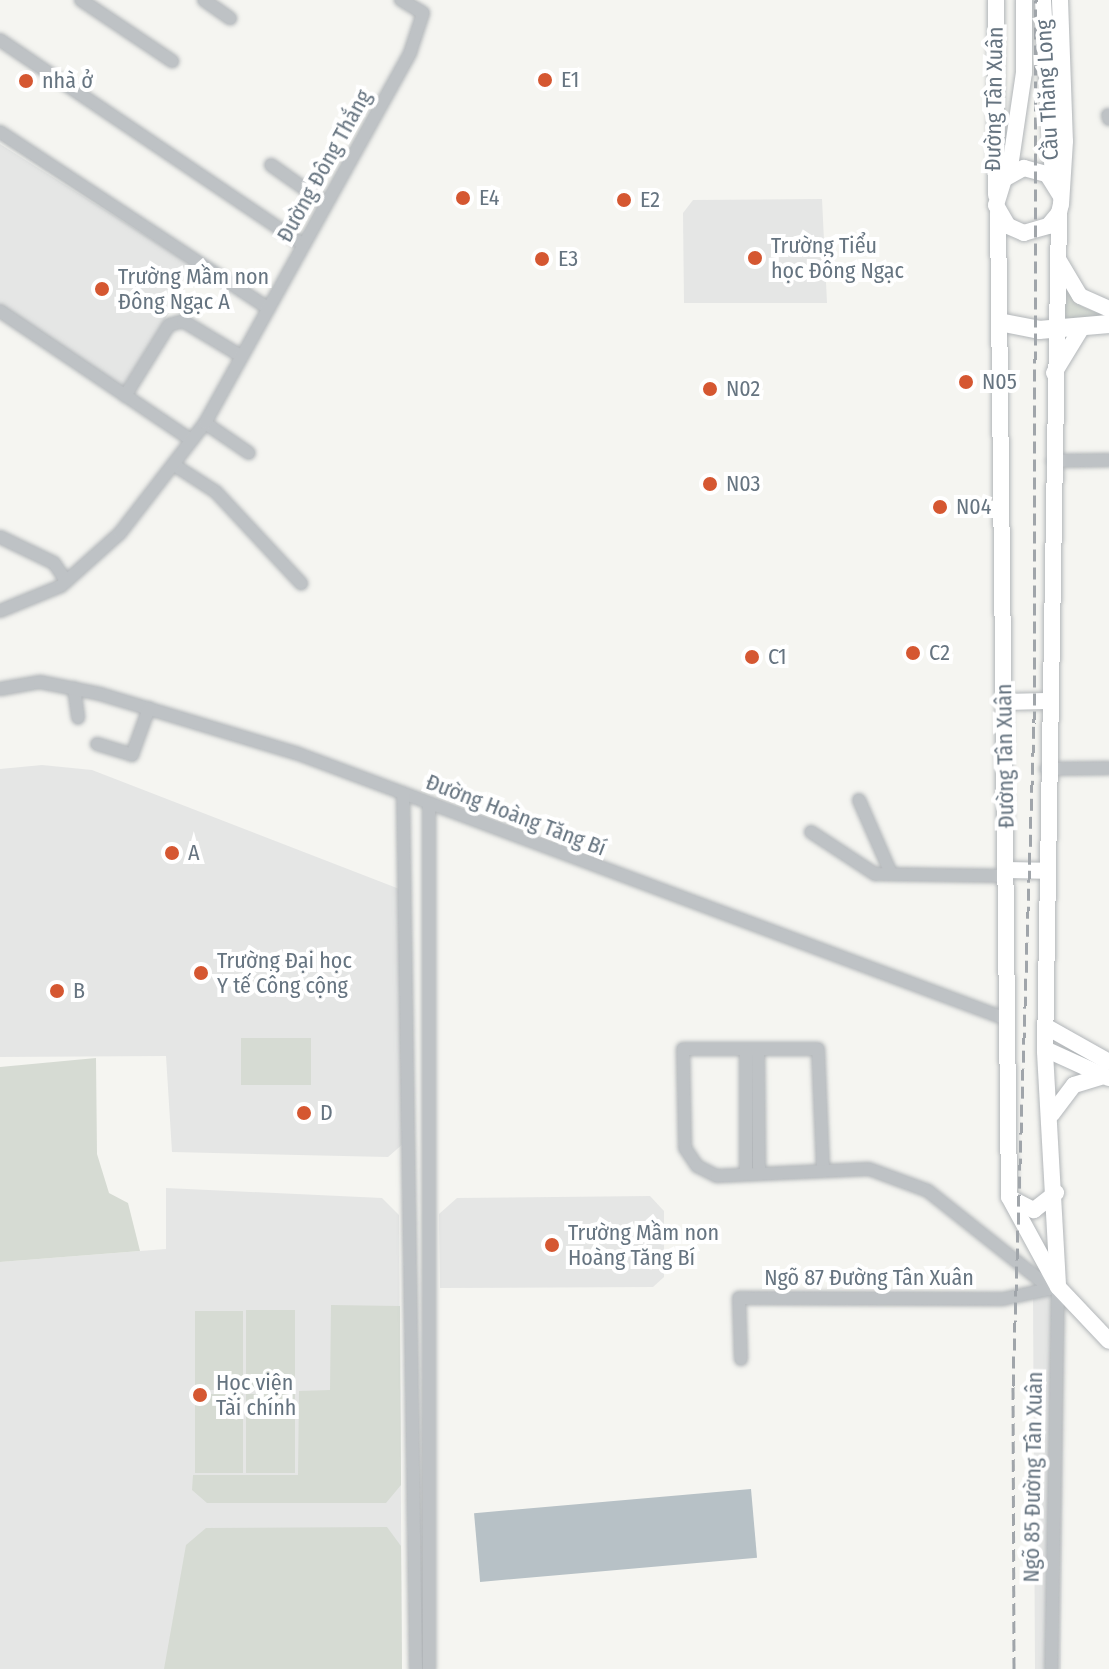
<!DOCTYPE html>
<html>
<head>
<meta charset="utf-8">
<style>
	body { margin:0 }
	#map { position:relative; width:1109px; height:1669px; overflow:hidden; background:#f5f5f1; font-family:"Fira Sans Condensed",sans-serif }
	div>[style] { position:absolute }
	[style*='--x'] { left:calc(var(--x)*1px); top:calc(var(--y)*1px); width:calc(var(--w)*1px); rotate:calc(var(--a)*1deg) }
	.built>* { inset:0; background:#e5e6e5 }
	.green>* { inset:0; background:#d6dbd3; transform-origin:0 0 }
	.water>* { inset:0; background:#b7c1c6; transform-origin:0 0 }
	.roads { filter:drop-shadow(0 0 2px #b2b6b9) drop-shadow(0 0 2px #b2b6b9) }
	.minor>* { height:12px; margin:-6px; padding:0 6px; transform-origin:6px; border-radius:6px; background:#bec2c5 }
	.major>* { height:16px; margin:-8px; padding:0 8px; transform-origin:8px; border-radius:8px; background:#fff }
	.highway>* { height:18px; margin:-9px; padding:0 9px; transform-origin:9px; border-radius:9px; background:#fff }
	.rail>* { height:3px; margin-top:-1.5px; transform-origin:0; background:repeating-linear-gradient(90deg,#a0a5aa 0 12px,transparent 0 18px) }
	.dots>* { width:22px; height:22px; translate:-50% -50%; box-sizing:border-box; border:4px solid #fff; border-radius:50% }
	span { translate:-50% -50%; white-space:nowrap; text-align:center; line-height:1.15; -webkit-text-stroke:8px #fff; paint-order:stroke }
	.poi-label { font-size:22px; color:#667480 }
	.left { translate:0 -50%; text-align:left }
	.street-label { font-size:22px; color:#667480 }
</style>
</head>
<body>
<div id="map">
	<div class="built">
		<div style="clip-path:polygon(0 144px,197px 268px,123px 387px,0 305px)"></div>
		<div style="clip-path:polygon(822px 199px,827px 303px,684px 303px,683px 213px,693px 200px)"></div>
		<div style="clip-path:polygon(42px 765px,92px 770px,402px 890px,404px 1143px,388px 1157px,172px 1152px,166px 1056px,0 1057px,0 769px)"></div>
		<div style="clip-path:polygon(166px 1188px,382px 1198px,399px 1215px,402px 1669px,0 1669px,0 1262px,166px 1249px)"></div>
		<div style="clip-path:polygon(650px 1196px,664px 1211px,664px 1277px,653px 1287px,440px 1288px,439px 1214px,457px 1198px)"></div>
		<div style="clip-path:polygon(1046px 1285px,1064px 1304px,1061px 1669px,1035px 1669px,1033px 1293px)"></div>
	</div>
	<div class="green">
		<div style="clip-path:polygon(1062px 279px,1081px 306px,1106px 317px,1065px 325px)"></div>
		<div style="left:241px;top:1038px;width:70px;height:47px"></div>
		<div style="clip-path:polygon(96px 1058px,97px 1154px,109px 1193px,128px 1203px,140px 1251px,0 1262px,0 1067px)"></div>
		<div style="clip-path:polygon(331px 1305px,400px 1306px,401px 1485px,386px 1503px,207px 1503px,192px 1490px,193px 1475px,298px 1475px,299px 1391px,330px 1390px)"></div>
		<div style="left:246px;top:1310px;width:49px;height:79px"></div>
		<div style="left:195px;top:1311px;width:48px;height:79px"></div>
		<div style="left:195px;top:1394px;width:48px;height:79px"></div>
		<div style="left:246px;top:1394px;width:49px;height:79px"></div>
		<div style="clip-path:polygon(387px 1527px,401px 1546px,402px 1669px,164px 1669px,186px 1545px,206px 1528px)"></div>
	</div>
	<div class="water">
		<div style="left:751px;top:1489px;width:69px;height:278px;rotate:85deg"></div>
	</div>
	<div class="roads">
		<div class="minor">
			<div style="--x:81;--y:0;--w:110;--a:33.8"></div>
			<div style="--x:204;--y:0;--w:32;--a:35"></div>
			<div style="--x:0;--y:40;--w:365;--a:34"></div>
			<div style="--x:1108;--y:115;--w:4;--a:76"></div>
			<div style="--x:0;--y:132;--w:321;--a:33.3"></div>
			<div style="--x:271;--y:165;--w:67;--a:35.3"></div>
			<div style="--x:0;--y:311;--w:230;--a:34"></div>
			<div style="--x:125;--y:396;--w:84;--a:-58.2"></div>
			<div style="--x:169;--y:325;--w:15;--a:-16"></div>
			<div style="--x:183;--y:321;--w:68;--a:31.1"></div>
			<div style="--x:205;--y:423;--w:53;--a:34.3"></div>
			<div style="--x:1052;--y:461;--w:57;--a:-1"></div>
			<div style="--x:174;--y:465;--w:50;--a:32.7"></div>
			<div style="--x:216;--y:492;--w:125;--a:47"></div>
			<div style="--x:0;--y:537;--w:60;--a:25.7"></div>
			<div style="--x:54;--y:563;--w:22;--a:56"></div>
			<div style="--x:0;--y:611;--w:66;--a:-22.3"></div>
			<div style="--x:61;--y:586;--w:79;--a:-41.9"></div>
			<div style="--x:120;--y:533;--w:139;--a:-52.3"></div>
			<div style="--x:205;--y:423;--w:423;--a:-61"></div>
			<div style="--x:410;--y:53;--w:42;--a:-72"></div>
			<div style="--x:423;--y:13;--w:26;--a:-149"></div>
			<div style="--x:74;--y:688;--w:30;--a:82"></div>
			<div style="--x:0;--y:689;--w:41;--a:-9.9"></div>
			<div style="--x:40;--y:682;--w:61;--a:11.3"></div>
			<div style="--x:100;--y:694;--w:205;--a:16.8"></div>
			<div style="--x:296;--y:753;--w:761;--a:20.53"></div>
			<div style="--x:97;--y:744;--w:37;--a:17"></div>
			<div style="--x:132;--y:755;--w:50;--a:-70.1"></div>
			<div style="--x:1046;--y:769;--w:63;--a:-0.9"></div>
			<div style="--x:403;--y:793;--w:876;--a:89.15"></div>
			<div style="--x:859;--y:800;--w:77;--a:66.4"></div>
			<div style="--x:811;--y:832;--w:77;--a:33.3"></div>
			<div style="--x:875;--y:874;--w:131;--a:0.9"></div>
			<div style="--x:758;--y:1050;--w:123;--a:89.5"></div>
			<div style="--x:823;--y:1168;--w:119;--a:-92.4"></div>
			<div style="--x:818;--y:1049;--w:135;--a:180"></div>
			<div style="--x:683;--y:1049;--w:99;--a:88.8"></div>
			<div style="--x:685;--y:1148;--w:22;--a:56"></div>
			<div style="--x:697;--y:1166;--w:22;--a:27"></div>
			<div style="--x:717;--y:1176;--w:152;--a:-2.6"></div>
			<div style="--x:869;--y:1169;--w:63;--a:20.4"></div>
			<div style="--x:928;--y:1191;--w:151;--a:38.5"></div>
			<div style="--x:746;--y:1174;--w:123;--a:-90"></div>
			<div style="--x:741;--y:1359;--w:61;--a:-91.9"></div>
			<div style="--x:739;--y:1298;--w:264;--a:0.2"></div>
			<div style="--x:1003;--y:1299;--w:56;--a:-12.3"></div>
			<div style="--x:1058;--y:1287;--w:382;--a:91"></div>
			<div style="--x:429;--y:1669;--w:866;--a:-90"></div>
		</div>
		<div class="major">
			<div style="--x:1043;--y:0;--w:179;--a:86.8"></div>
			<div style="--x:1060;--y:0;--w:141;--a:88"></div>
			<div style="--x:1065;--y:141;--w:63;--a:93.6"></div>
			<div style="--x:1061;--y:204;--w:9;--a:103"></div>
			<div style="--x:1059;--y:213;--w:17;--a:130"></div>
			<div style="--x:1048;--y:226;--w:25;--a:164"></div>
			<div style="--x:1024;--y:233;--w:17;--a:-156"></div>
			<div style="--x:1008;--y:226;--w:24;--a:-120"></div>
			<div style="--x:996;--y:205;--w:27;--a:-73"></div>
			<div style="--x:1004;--y:179;--w:23;--a:-29"></div>
			<div style="--x:1024;--y:168;--w:24;--a:15"></div>
			<div style="--x:1047;--y:174;--w:26;--a:58"></div>
			<div style="--x:1009;--y:174;--w:102;--a:-81.6"></div>
			<div style="--x:1024;--y:73;--w:73;--a:-90"></div>
			<div style="--x:996;--y:195;--w:195;--a:-90"></div>
			<div style="--x:998;--y:212;--w:985;--a:89.36"></div>
			<div style="--x:1009;--y:1197;--w:102;--a:61.4"></div>
			<div style="--x:1058;--y:1287;--w:74;--a:46.6"></div>
			<div style="--x:1058;--y:259;--w:43;--a:59.3"></div>
			<div style="--x:1080;--y:296;--w:32;--a:24"></div>
			<div style="--x:1054;--y:373;--w:52;--a:-58.5"></div>
			<div style="--x:1004;--y:702;--w:42;--a:-1.4"></div>
			<div style="--x:1006;--y:870;--w:39;--a:1"></div>
			<div style="--x:1045;--y:1026;--w:73;--a:29.4"></div>
			<div style="--x:1045;--y:1049;--w:70;--a:24.4"></div>
			<div style="--x:1052;--y:1114;--w:36;--a:-53"></div>
			<div style="--x:1074;--y:1085;--w:30;--a:-17"></div>
			<div style="--x:1010;--y:1198;--w:27;--a:27"></div>
			<div style="--x:1034;--y:1210;--w:28;--a:-38"></div>
			<div style="--x:1058;--y:1285;--w:234;--a:-93.2"></div>
			<div style="--x:1045;--y:1051;--w:838;--a:-89.04"></div>
		</div>
		<div class="highway">
			<div style="--x:1004;--y:323;--w:36;--a:11"></div>
			<div style="--x:1039;--y:330;--w:70;--a:-4.9"></div>
		</div>
	</div>
	<div class="rail">
		<div style="--x:1014;--y:1669;--w:283;--a:-90.2"></div>
		<div style="--x:1013;--y:1386;--w:663;--a:-88.19"></div>
		<div style="--x:1034;--y:723;--w:723;--a:-89.84"></div>
	</div>
	<div class="dots">
		<div style="left:545px;top:80px;background:#d55731"></div>
		<div style="left:26px;top:81px;background:#d55731"></div>
		<div style="left:463px;top:198px;background:#d55731"></div>
		<div style="left:624px;top:200px;background:#d55731"></div>
		<div style="left:755px;top:258px;background:#d55731"></div>
		<div style="left:542px;top:259px;background:#d55731"></div>
		<div style="left:102px;top:289px;background:#d55731"></div>
		<div style="left:966px;top:382px;background:#d55731"></div>
		<div style="left:710px;top:389px;background:#d55731"></div>
		<div style="left:710px;top:484px;background:#d55731"></div>
		<div style="left:940px;top:507px;background:#d55731"></div>
		<div style="left:913px;top:653px;background:#d55731"></div>
		<div style="left:752px;top:657px;background:#d55731"></div>
		<div style="left:172px;top:853px;background:#d55731"></div>
		<div style="left:201px;top:973px;background:#d55731"></div>
		<div style="left:57px;top:991px;background:#d55731"></div>
		<div style="left:304px;top:1113px;background:#d55731"></div>
		<div style="left:552px;top:1245px;background:#d55731"></div>
		<div style="left:200px;top:1395px;background:#d55731"></div>
	</div>
	<div class="poi-label">
		<span class="left" style="left:561px;top:80px">E1</span>
		<span class="left" style="left:42px;top:81px">nhà ở</span>
		<span class="left" style="left:479px;top:198px">E4</span>
		<span class="left" style="left:640px;top:200px">E2</span>
		<span class="left" style="left:771px;top:258px">Trường Tiểu<br>học Đông Ngạc</span>
		<span class="left" style="left:558px;top:259px">E3</span>
		<span class="left" style="left:118px;top:289px">Trường Mầm non<br>Đông Ngạc A</span>
		<span class="left" style="left:982px;top:382px">N05</span>
		<span class="left" style="left:726px;top:389px">N02</span>
		<span class="left" style="left:726px;top:484px">N03</span>
		<span class="left" style="left:956px;top:507px">N04</span>
		<span class="left" style="left:929px;top:653px">C2</span>
		<span class="left" style="left:768px;top:657px">C1</span>
		<span class="left" style="left:188px;top:853px">A</span>
		<span class="left" style="left:217px;top:973px">Trường Đại học<br>Y tế Công cộng</span>
		<span class="left" style="left:73px;top:991px">B</span>
		<span class="left" style="left:320px;top:1113px">D</span>
		<span class="left" style="left:568px;top:1245px">Trường Mầm non<br>Hoàng Tăng Bí</span>
		<span class="left" style="left:216px;top:1395px">Học viện<br>Tài chính</span>
	</div>
	<div class="street-label">
		<span style="left:1047px;top:90px;rotate:-93deg">Cầu Thăng Long</span>
		<span style="left:994px;top:99px;rotate:-89deg">Đường Tân Xuân</span>
		<span style="left:324px;top:166px;rotate:-61deg">Đường Đông Thắng</span>
		<span style="left:1005px;top:756px;rotate:-91deg">Đường Tân Xuân</span>
		<span style="left:516px;top:815px;rotate:21deg">Đường Hoàng Tăng Bí</span>
		<span style="left:869px;top:1278px">Ngõ 87 Đường Tân Xuân</span>
		<span style="left:1033px;top:1477px;rotate:-89deg">Ngõ 85 Đường Tân Xuân</span>
	</div>
</div>
</body>
</html>
